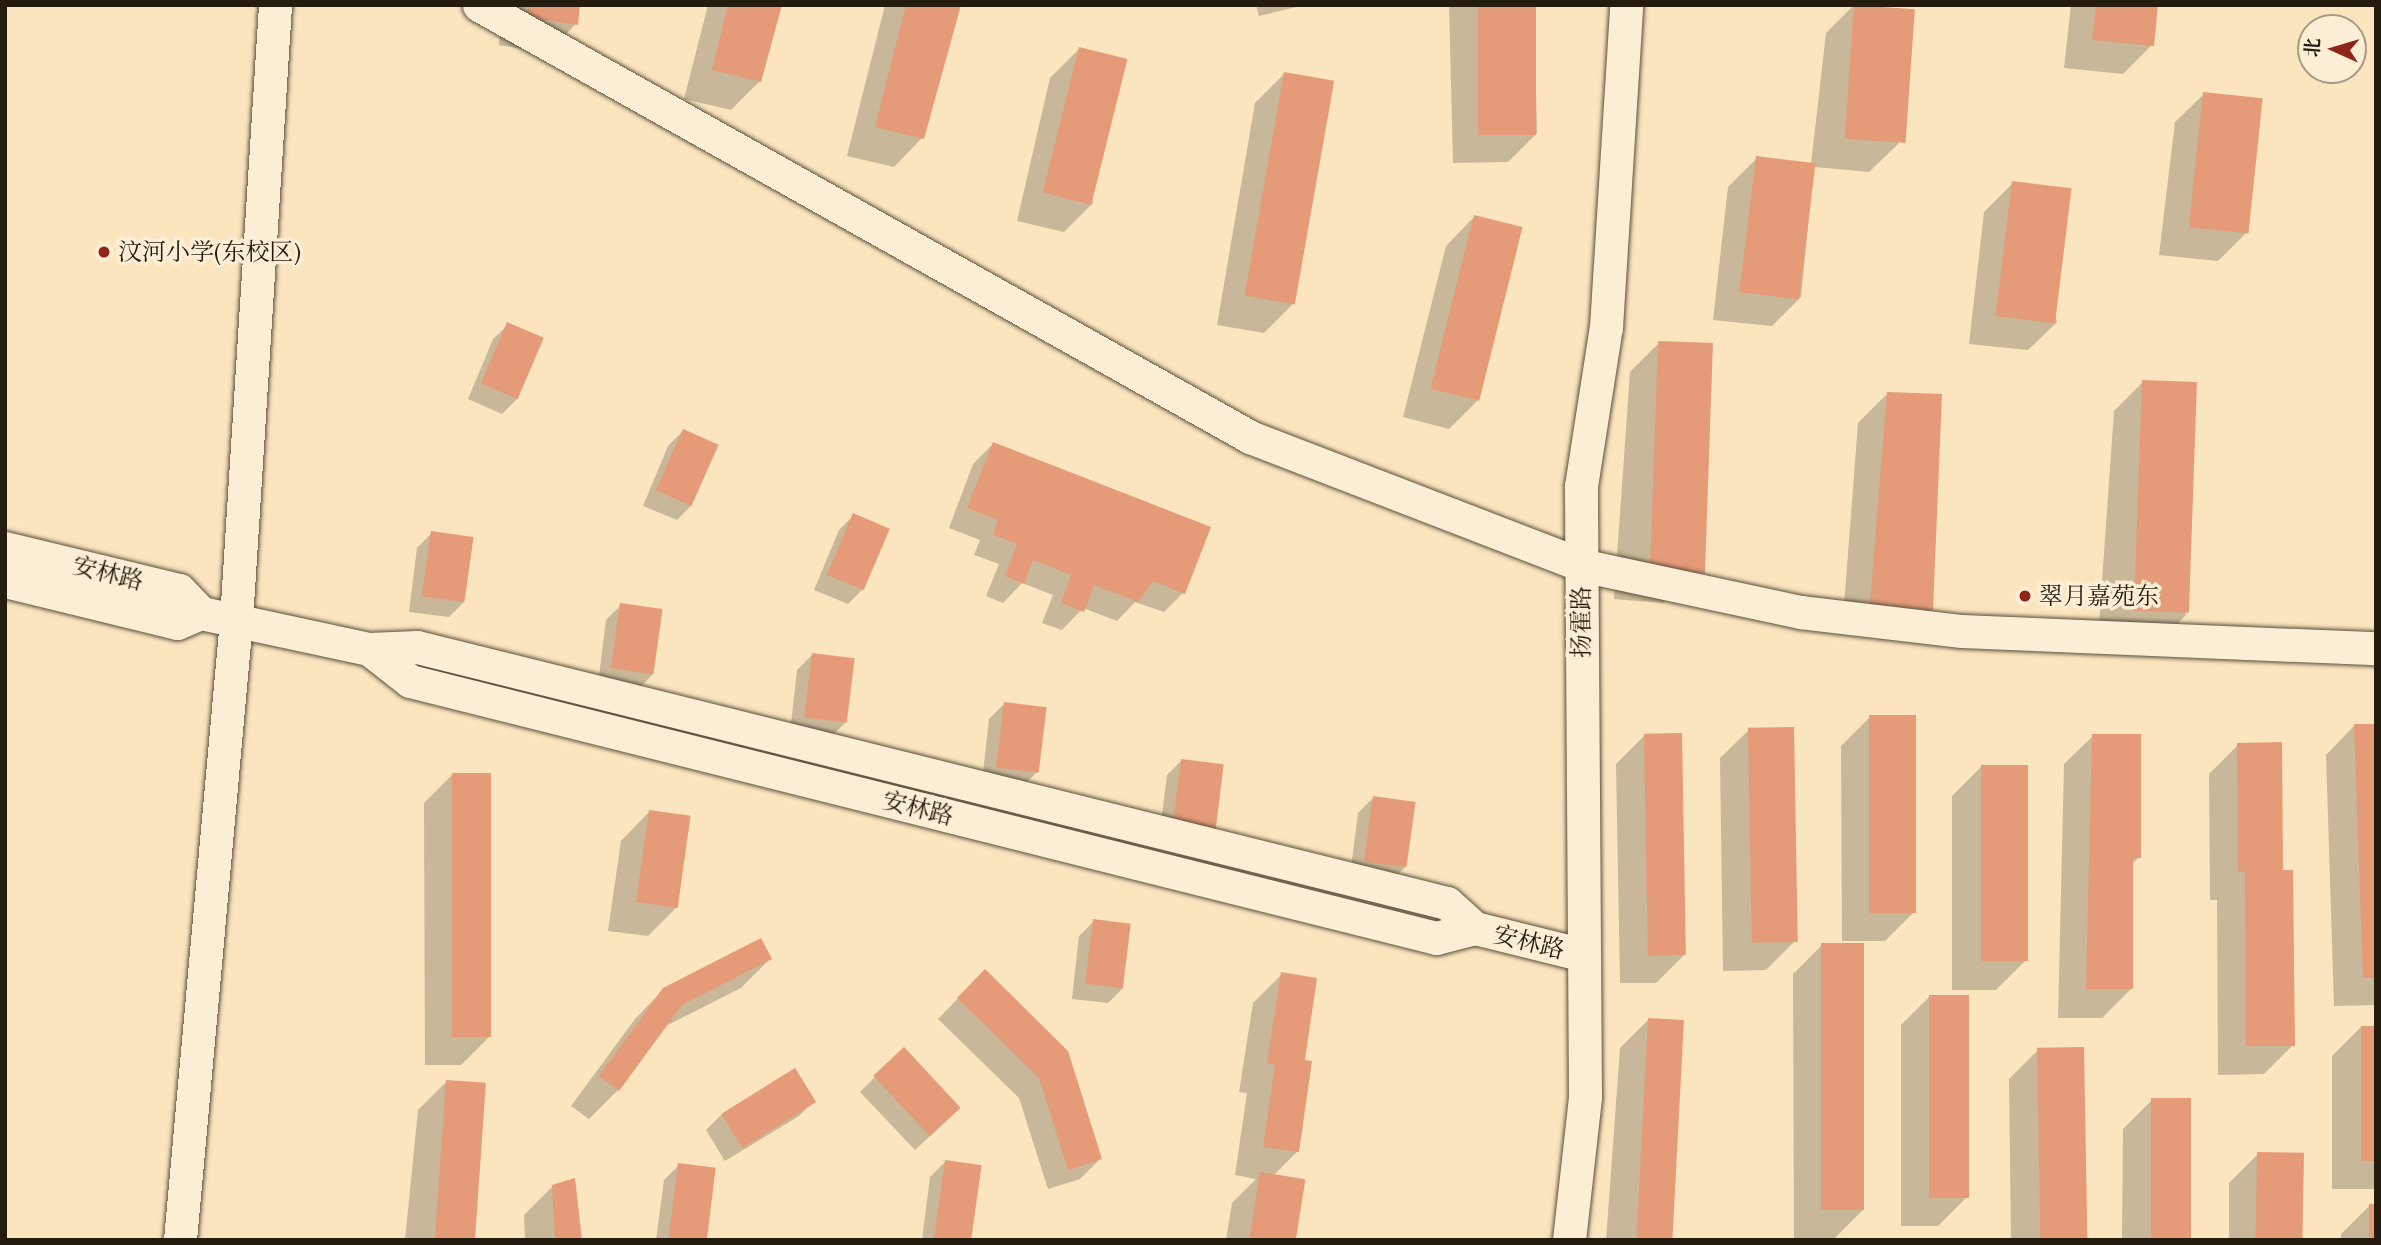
<!DOCTYPE html>
<html>
<head>
<meta charset="utf-8">
<style>
	body { margin:0 }
	#map { position:relative; width:2381px; height:1245px; overflow:hidden; background:#fae5be; font-family:"EB Garamond","Noto Serif SC",serif }
	div>[style] { position:absolute }
	[style*='--x'] { left:calc(var(--x)*1px); top:calc(var(--y)*1px); width:calc(var(--w)*1px); rotate:calc(var(--a)*1deg) }
	.shadow>* { inset:0; background:#0003 }
	.building>* { inset:0; background:#e59b78; transform-origin:0 0 }
	.roads { filter:drop-shadow(0 0 2px #5a4e3c) drop-shadow(0 0 2px #5a4e3c) }
	.minor>* { height:33px; margin:-16.5px; padding:0 16.5px; transform-origin:16.5px; border-radius:16.5px; background:#fceed5 }
	.dots>* { width:19px; height:19px; translate:-50% -50%; box-sizing:border-box; border:4px solid #fceed5; border-radius:50% }
	span { translate:-50% -50%; white-space:nowrap; text-align:center; line-height:1.15; -webkit-text-stroke:7px #fceed5; paint-order:stroke }
	.poi-label { font-size:24px; color:#251c10 }
	.left { translate:0 -50%; text-align:left }
	.street-label { font-size:24px; color:#251c10 }
	.frame { position:absolute; inset:0; border:7px solid #251c10; pointer-events:none }
	.north { position:absolute; left:2297px; top:14px; width:70px; height:70px; box-sizing:border-box; background:#fceed5; border:2px solid #a69a86; border-radius:50%; rotate:274deg; font-size:19px; font-weight:700; line-height:28px; text-align:center; color:#251c10 }
	.north::after { content:''; display:block; margin:auto; width:24px; height:32px; background:#8f2418; clip-path:polygon(50% 0,100% 100%,50% 72%,0 100%) }
</style>
</head>
<body>
<div id="map">
	<div class="shadow">
		<div style="clip-path:polygon(502px 5px,578px 5px,576px 24px,547px 53px,499px 45px)"></div>
		<div style="clip-path:polygon(708px 5px,780px 5px,760px 81px,731px 110px,684px 99px)"></div>
		<div style="clip-path:polygon(885px 5px,959px 5px,922px 138px,894px 167px,847px 156px)"></div>
		<div style="clip-path:polygon(1256px 5px,1305px 5px,1259px 16px)"></div>
		<div style="clip-path:polygon(1449px 5px,1534px 5px,1537px 133px,1508px 162px,1453px 163px)"></div>
		<div style="clip-path:polygon(1854px 5px,1913px 11px,1898px 144px,1869px 172px,1814px 167px,1801px 297px,1772px 326px,1713px 320px,1728px 187px,1757px 158px,1811px 164px,1826px 33px)"></div>
		<div style="clip-path:polygon(2071px 5px,2156px 5px,2152px 45px,2123px 74px,2064px 68px)"></div>
		<div style="clip-path:polygon(1079px 49px,1093px 203px,1064px 232px,1017px 221px,1050px 78px)"></div>
		<div style="clip-path:polygon(1284px 74px,1293px 304px,1264px 333px,1217px 325px,1255px 103px)"></div>
		<div style="clip-path:polygon(2204px 94px,2247px 232px,2218px 261px,2159px 255px,2175px 122px)"></div>
		<div style="clip-path:polygon(2013px 183px,2057px 322px,2028px 350px,1969px 344px,1984px 212px)"></div>
		<div style="clip-path:polygon(1474px 217px,1478px 400px,1449px 429px,1403px 417px,1446px 246px)"></div>
		<div style="clip-path:polygon(2376px 295px,2376px 321px,2374px 321px)"></div>
		<div style="clip-path:polygon(508px 325px,517px 399px,502px 414px,468px 399px,493px 339px)"></div>
		<div style="clip-path:polygon(1659px 343px,1692px 574px,1663px 603px,1614px 599px,1630px 372px)"></div>
		<div style="clip-path:polygon(2143px 382px,2186px 615px,2157px 644px,2098px 638px,2114px 411px)"></div>
		<div style="clip-path:polygon(1887px 394px,1931px 609px,1903px 638px,1842px 632px,1858px 423px)"></div>
		<div style="clip-path:polygon(683px 431px,692px 505px,677px 520px,643px 506px,668px 446px)"></div>
		<div style="clip-path:polygon(993px 444px,1183px 593px,1164px 612px,1135px 602px,1117px 621px,1083px 608px,1062px 630px,1042px 623px,1053px 595px,1022px 583px,1003px 603px,986px 596px,999px 564px,974px 555px,980px 540px,949px 528px,973px 464px)"></div>
		<div style="clip-path:polygon(854px 515px,863px 589px,848px 604px,814px 590px,839px 530px)"></div>
		<div style="clip-path:polygon(432px 533px,464px 602px,449px 617px,409px 612px,417px 548px)"></div>
		<div style="clip-path:polygon(621px 605px,653px 674px,638px 689px,598px 684px,606px 620px)"></div>
		<div style="clip-path:polygon(812px 655px,845px 723px,830px 738px,790px 733px,797px 670px)"></div>
		<div style="clip-path:polygon(1004px 704px,1037px 772px,1022px 787px,982px 782px,989px 719px)"></div>
		<div style="clip-path:polygon(1870px 717px,1914px 912px,1885px 941px,1842px 941px,1841px 746px)"></div>
		<div style="clip-path:polygon(2354px 726px,2376px 726px,2376px 1005px,2334px 1006px,2326px 755px)"></div>
		<div style="clip-path:polygon(1749px 730px,1795px 941px,1766px 970px,1723px 971px,1720px 758px)"></div>
		<div style="clip-path:polygon(1645px 735px,1685px 954px,1656px 983px,1620px 983px,1616px 764px)"></div>
		<div style="clip-path:polygon(2093px 736px,2139px 857px,2131px 865px,2131px 989px,2102px 1018px,2058px 1018px,2064px 764px)"></div>
		<div style="clip-path:polygon(2238px 745px,2282px 872px,2293px 1045px,2264px 1074px,2218px 1075px,2217px 900px,2210px 900px,2209px 774px)"></div>
		<div style="clip-path:polygon(1182px 760px,1222px 765px,1159px 838px,1167px 775px)"></div>
		<div style="clip-path:polygon(1981px 767px,2025px 961px,1996px 990px,1952px 990px,1952px 796px)"></div>
		<div style="clip-path:polygon(453px 774px,490px 1036px,461px 1065px,425px 1065px,424px 803px)"></div>
		<div style="clip-path:polygon(1373px 798px,1406px 866px,1391px 881px,1350px 876px,1358px 813px)"></div>
		<div style="clip-path:polygon(649px 812px,677px 907px,648px 936px,608px 931px,621px 841px)"></div>
		<div style="clip-path:polygon(1094px 921px,1123px 988px,1108px 1003px,1072px 999px,1079px 936px)"></div>
		<div style="clip-path:polygon(1822px 945px,1864px 1209px,1835px 1238px,1794px 1239px,1793px 974px)"></div>
		<div style="clip-path:polygon(770px 959px,741px 988px,664px 1027px,618px 1090px,589px 1119px,571px 1106px,635px 1019px,664px 989px)"></div>
		<div style="clip-path:polygon(985px 971px,1100px 1159px,1080px 1179px,1048px 1189px,1019px 1098px,938px 1019px)"></div>
		<div style="clip-path:polygon(1282px 974px,1303px 1062px,1297px 1152px,1273px 1176px,1293px 1240px,1226px 1240px,1232px 1203px,1256px 1179px,1235px 1175px,1247px 1093px,1239px 1092px,1253px 1003px)"></div>
		<div style="clip-path:polygon(1930px 996px,1967px 1197px,1938px 1226px,1901px 1226px,1901px 1025px)"></div>
		<div style="clip-path:polygon(1649px 1019px,1667px 1240px,1606px 1240px,1620px 1048px)"></div>
		<div style="clip-path:polygon(2361px 1027px,2376px 1027px,2376px 1189px,2332px 1189px,2332px 1056px)"></div>
		<div style="clip-path:polygon(2038px 1050px,2084px 1240px,2011px 1240px,2009px 1079px)"></div>
		<div style="clip-path:polygon(875px 1077px,944px 1123px,915px 1150px,860px 1092px)"></div>
		<div style="clip-path:polygon(447px 1081px,468px 1240px,405px 1240px,418px 1110px)"></div>
		<div style="clip-path:polygon(2152px 1100px,2189px 1240px,2122px 1240px,2123px 1129px)"></div>
		<div style="clip-path:polygon(814px 1101px,799px 1116px,725px 1161px,706px 1130px,721px 1115px)"></div>
		<div style="clip-path:polygon(2258px 1154px,2302px 1240px,2229px 1240px,2229px 1183px)"></div>
		<div style="clip-path:polygon(945px 1162px,970px 1240px,922px 1240px,930px 1177px)"></div>
		<div style="clip-path:polygon(679px 1165px,705px 1240px,656px 1240px,664px 1180px)"></div>
		<div style="clip-path:polygon(553px 1186px,580px 1240px,525px 1240px,524px 1215px)"></div>
		<div style="clip-path:polygon(2370px 1205px,2376px 1240px,2341px 1240px,2341px 1234px)"></div>
	</div>
	<div class="building">
		<div style="clip-path:polygon(528px 5px,580px 5px,578px 25px,527px 17px)"></div>
		<div style="clip-path:polygon(728px 5px,782px 5px,761px 82px,712px 70px)"></div>
		<div style="clip-path:polygon(906px 5px,961px 5px,924px 139px,875px 127px)"></div>
		<div style="left:1478px;top:5px;width:58px;height:130px"></div>
		<div style="left:1854px;top:5px;width:61px;height:134px;rotate:4deg"></div>
		<div style="clip-path:polygon(2096px 5px,2158px 5px,2154px 46px,2092px 40px)"></div>
		<div style="left:1079px;top:47px;width:50px;height:150px;rotate:14deg"></div>
		<div style="left:1284px;top:72px;width:51px;height:227px;rotate:10deg"></div>
		<div style="left:2203px;top:92px;width:60px;height:136px;rotate:6deg"></div>
		<div style="left:1756px;top:156px;width:60px;height:137px;rotate:7deg"></div>
		<div style="left:2012px;top:181px;width:60px;height:136px;rotate:7deg"></div>
		<div style="left:1474px;top:215px;width:50px;height:179px;rotate:14deg"></div>
		<div style="left:507px;top:322px;width:40px;height:67px;rotate:23deg"></div>
		<div style="left:1658px;top:341px;width:55px;height:231px;rotate:2deg"></div>
		<div style="left:2142px;top:380px;width:55px;height:231px;rotate:2deg"></div>
		<div style="clip-path:polygon(1887px 392px,1942px 394px,1933px 610px,1870px 604px)"></div>
		<div style="left:683px;top:429px;width:39px;height:67px;rotate:24deg"></div>
		<div style="clip-path:polygon(993px 442px,1211px 527px,1185px 594px,1153px 581px,1138px 602px,1094px 585px,1084px 612px,1061px 603px,1071px 575px,1033px 560px,1024px 584px,1005px 576px,1017px 544px,993px 535px,998px 520px,967px 508px)"></div>
		<div style="left:853px;top:513px;width:40px;height:67px;rotate:23deg"></div>
		<div style="left:431px;top:531px;width:43px;height:66px;rotate:8deg"></div>
		<div style="left:620px;top:603px;width:43px;height:66px;rotate:8deg"></div>
		<div style="left:812px;top:653px;width:43px;height:65px;rotate:7deg"></div>
		<div style="left:1004px;top:702px;width:43px;height:66px;rotate:7deg"></div>
		<div style="left:1916px;top:715px;width:198px;height:47px;rotate:90deg"></div>
		<div style="clip-path:polygon(2354px 724px,2376px 724px,2376px 978px,2363px 978px)"></div>
		<div style="left:1794px;top:727px;width:215px;height:46px;rotate:89deg"></div>
		<div style="left:1682px;top:733px;width:222px;height:38px;rotate:89deg"></div>
		<div style="clip-path:polygon(2092px 734px,2141px 734px,2141px 858px,2133px 858px,2133px 989px,2086px 989px)"></div>
		<div style="clip-path:polygon(2282px 742px,2283px 870px,2293px 870px,2295px 1046px,2246px 1046px,2245px 872px,2238px 872px,2237px 743px)"></div>
		<div style="left:1181px;top:759px;width:43px;height:65px;rotate:7deg"></div>
		<div style="left:1981px;top:765px;width:47px;height:196px"></div>
		<div style="left:452px;top:773px;width:39px;height:264px"></div>
		<div style="left:1373px;top:796px;width:43px;height:66px;rotate:8deg"></div>
		<div style="left:649px;top:810px;width:42px;height:93px;rotate:8deg"></div>
		<div style="left:1093px;top:919px;width:38px;height:65px;rotate:7deg"></div>
		<div style="clip-path:polygon(761px 938px,772px 959px,682px 1005px,619px 1091px,599px 1076px,663px 988px)"></div>
		<div style="left:1864px;top:943px;width:267px;height:43px;rotate:90deg"></div>
		<div style="clip-path:polygon(985px 969px,1068px 1051px,1102px 1159px,1068px 1170px,1039px 1078px,957px 998px)"></div>
		<div style="clip-path:polygon(1281px 972px,1317px 978px,1305px 1060px,1312px 1061px,1299px 1152px,1263px 1147px,1275px 1065px,1267px 1063px)"></div>
		<div style="left:1929px;top:995px;width:40px;height:203px"></div>
		<div style="left:1648px;top:1018px;width:36px;height:222px;rotate:3deg"></div>
		<div style="left:2361px;top:1026px;width:15px;height:135px"></div>
		<div style="left:904px;top:1047px;width:83px;height:42px;rotate:47deg"></div>
		<div style="left:2084px;top:1047px;width:193px;height:47px;rotate:89deg"></div>
		<div style="left:795px;top:1068px;width:40px;height:87px;rotate:58deg"></div>
		<div style="left:446px;top:1080px;width:40px;height:161px;rotate:4deg"></div>
		<div style="left:2151px;top:1098px;width:40px;height:142px"></div>
		<div style="left:2257px;top:1152px;width:47px;height:88px;rotate:1deg"></div>
		<div style="left:945px;top:1160px;width:37px;height:81px;rotate:8deg"></div>
		<div style="left:678px;top:1163px;width:38px;height:78px;rotate:7deg"></div>
		<div style="left:1260px;top:1172px;width:46px;height:69px;rotate:9deg"></div>
		<div style="clip-path:polygon(575px 1178px,582px 1240px,555px 1240px,552px 1185px)"></div>
		<div style="left:2369px;top:1204px;width:7px;height:36px"></div>
	</div>
	<div class="roads">
		<div class="minor">
			<div style="--x:479;--y:5;--w:884;--a:29.26"></div>
			<div style="--x:1250;--y:437;--w:355;--a:21.1"></div>
			<div style="--x:1581;--y:565;--w:224;--a:12.1"></div>
			<div style="--x:1800;--y:612;--w:163;--a:6.7"></div>
			<div style="--x:1962;--y:631;--w:414;--a:2.4"></div>
			<div style="--x:5;--y:548;--w:179;--a:13.6"></div>
			<div style="--x:179;--y:590;--w:32;--a:46"></div>
			<div style="--x:201;--y:613;--w:172;--a:12.1"></div>
			<div style="--x:369;--y:649;--w:48;--a:-2.4"></div>
			<div style="--x:417;--y:647;--w:1061;--a:13.96"></div>
			<div style="--x:1447;--y:903;--w:38;--a:42"></div>
			<div style="--x:1475;--y:928;--w:111;--a:14"></div>
			<div style="--x:5;--y:581;--w:177;--a:13.7"></div>
			<div style="--x:177;--y:623;--w:26;--a:-23"></div>
			<div style="--x:369;--y:649;--w:52;--a:38"></div>
			<div style="--x:410;--y:681;--w:1058;--a:14.06"></div>
			<div style="--x:1436;--y:938;--w:40;--a:-14.4"></div>
			<div style="--x:180;--y:1240;--w:623;--a:-84.84"></div>
			<div style="--x:236;--y:620;--w:616;--a:-86.37"></div>
			<div style="--x:1569;--y:1240;--w:144;--a:-83.6"></div>
			<div style="--x:1585;--y:1097;--w:611;--a:-90.38"></div>
			<div style="--x:1581;--y:486;--w:161;--a:-81.1"></div>
			<div style="--x:1606;--y:327;--w:323;--a:-86.4"></div>
		</div>
	</div>
	<div class="dots">
		<div style="left:104px;top:252px;background:#8f2418"></div>
		<div style="left:2025px;top:596px;background:#8f2418"></div>
	</div>
	<div class="poi-label">
		<span class="left" style="left:118px;top:252px">汶河小学(东校区)</span>
		<span class="left" style="left:2039px;top:596px">翠月嘉苑东</span>
	</div>
	<div class="street-label">
		<span style="left:108px;top:573px;rotate:14deg">安林路</span>
		<span style="left:1581px;top:622px;rotate:-90deg">扬霍路</span>
		<span style="left:918px;top:808px;rotate:14deg">安林路</span>
		<span style="left:1529px;top:942px;rotate:14deg">安林路</span>
	</div>
	<div class="frame"></div>
	<div class="north">北</div>
</div>
</body>
</html>
